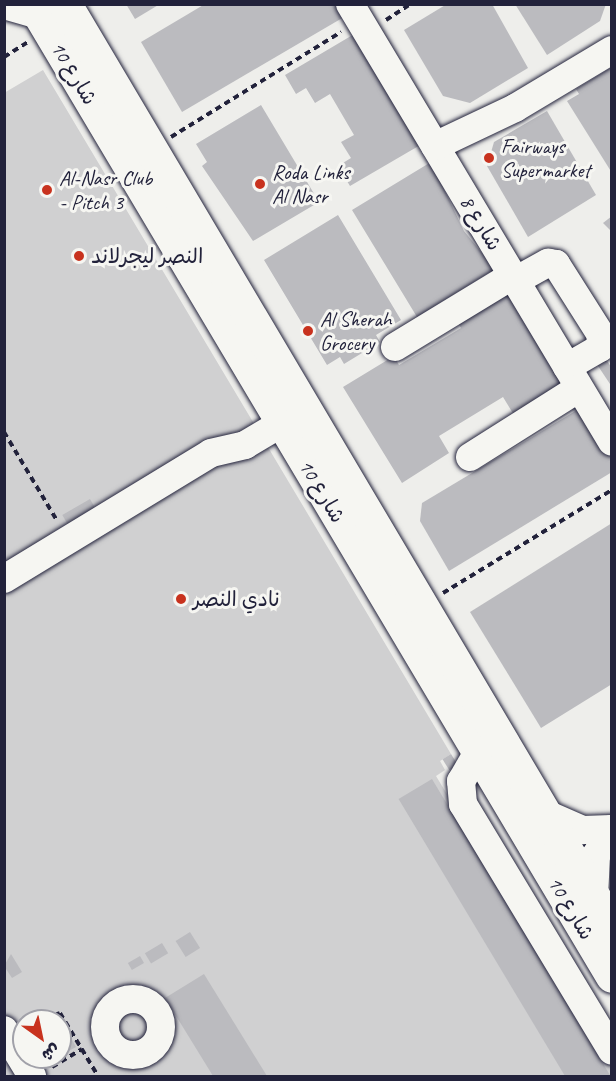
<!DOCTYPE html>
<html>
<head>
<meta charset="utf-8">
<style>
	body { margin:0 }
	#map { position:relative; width:616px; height:1081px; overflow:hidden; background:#eeeeeb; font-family:Caveat,"Playpen Sans Arabic",sans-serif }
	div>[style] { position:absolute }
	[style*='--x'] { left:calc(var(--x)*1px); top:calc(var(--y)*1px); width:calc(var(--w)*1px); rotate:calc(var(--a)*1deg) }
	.green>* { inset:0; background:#d0d0d1 }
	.building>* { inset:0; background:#bbbbbf; transform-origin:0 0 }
	.path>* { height:4px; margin-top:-2px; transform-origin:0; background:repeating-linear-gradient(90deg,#22223b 0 6px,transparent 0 10.5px) }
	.roads { filter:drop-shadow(0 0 2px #22223b) drop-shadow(0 0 2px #22223b) }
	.minor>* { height:28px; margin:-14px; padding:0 14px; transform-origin:14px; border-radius:14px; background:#f6f6f2 }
	.minor>.ring { margin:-14px; padding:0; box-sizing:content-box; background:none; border:28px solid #f6f6f2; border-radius:50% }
	.major>* { height:33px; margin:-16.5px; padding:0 16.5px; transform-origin:16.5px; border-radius:16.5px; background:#f6f6f2 }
	.dots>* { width:16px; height:16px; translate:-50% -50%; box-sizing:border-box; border:3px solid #f6f6f2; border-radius:50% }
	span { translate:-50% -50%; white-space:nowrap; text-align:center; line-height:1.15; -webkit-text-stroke:6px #f6f6f2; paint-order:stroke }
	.street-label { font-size:21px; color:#22223b }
	.poi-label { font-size:21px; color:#22223b }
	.left { translate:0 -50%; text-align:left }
	.frame { position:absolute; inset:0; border:6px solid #22223b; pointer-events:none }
	.north { position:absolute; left:12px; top:1009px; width:60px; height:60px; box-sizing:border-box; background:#f6f6f2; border:2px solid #a1a1a9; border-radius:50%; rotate:147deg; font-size:16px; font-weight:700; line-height:24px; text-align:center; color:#22223b }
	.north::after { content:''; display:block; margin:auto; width:21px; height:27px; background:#c8321e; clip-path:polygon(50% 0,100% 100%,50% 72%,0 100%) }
</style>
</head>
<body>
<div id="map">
	<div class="green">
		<div style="clip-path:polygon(evenodd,43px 70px,451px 754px,440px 761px,445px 770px,436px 776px,611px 1066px,612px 1076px,5px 1076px,4px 93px,43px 70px,24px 1021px,60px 1021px,60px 1057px,24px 1057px,24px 1021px)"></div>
	</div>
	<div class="building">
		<div style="clip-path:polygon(126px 4px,160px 4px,135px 19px)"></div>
		<div style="clip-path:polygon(205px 4px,336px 4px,344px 17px,182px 112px,141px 42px)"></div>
		<div style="clip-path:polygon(447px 4px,492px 4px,528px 68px,470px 103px,443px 96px,404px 30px)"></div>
		<div style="clip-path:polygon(515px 4px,606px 4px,600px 21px,547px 55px)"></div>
		<div style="clip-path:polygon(356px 33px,422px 144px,350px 186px,338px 166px,351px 158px,341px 142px,354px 135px,330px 94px,315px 103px,306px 88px,296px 94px,285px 75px)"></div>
		<div style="clip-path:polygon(612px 67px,612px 173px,567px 101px,579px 94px,576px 89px)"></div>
		<div style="clip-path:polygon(261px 105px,319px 202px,253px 241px,202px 166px,207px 162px,196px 144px)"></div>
		<div style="clip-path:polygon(547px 111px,596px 195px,528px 237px,487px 166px,494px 142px)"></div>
		<div style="clip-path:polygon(431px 162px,464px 231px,495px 269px,417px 317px,352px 210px)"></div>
		<div style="clip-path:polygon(338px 215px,401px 320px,376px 335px,380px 342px,344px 364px,340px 357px,327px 365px,264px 260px)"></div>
		<div style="clip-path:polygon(612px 216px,612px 232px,603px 223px)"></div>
		<div style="clip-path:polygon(505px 287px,564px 384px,514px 415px,503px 397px,439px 436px,449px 453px,402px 483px,343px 387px,394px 356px,399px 365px,461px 328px,455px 318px)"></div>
		<div style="clip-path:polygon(605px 358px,612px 368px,610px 384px,596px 363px)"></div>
		<div style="clip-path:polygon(582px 407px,612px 457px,612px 472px,449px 571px,420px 521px,422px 503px)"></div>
		<div style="left:90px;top:499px;width:14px;height:32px;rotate:60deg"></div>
		<div style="clip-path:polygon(612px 523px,612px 684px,541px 728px,470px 612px)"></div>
		<div style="left:451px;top:754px;width:13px;height:10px;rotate:58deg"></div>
		<div style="left:432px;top:779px;width:346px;height:39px;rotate:59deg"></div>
		<div style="left:190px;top:932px;width:19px;height:17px;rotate:58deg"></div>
		<div style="left:162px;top:943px;width:12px;height:20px;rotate:59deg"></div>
		<div style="clip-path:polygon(11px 954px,22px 972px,12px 978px,4px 966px)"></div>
		<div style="left:140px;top:956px;width:8px;height:14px;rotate:60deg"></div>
		<div style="clip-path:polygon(204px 974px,267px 1076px,213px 1076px,165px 998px)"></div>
		<div style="clip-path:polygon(58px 1015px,76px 1047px,65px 1053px,60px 1021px,47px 1021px)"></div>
	</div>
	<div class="path">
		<div style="--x:386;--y:20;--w:30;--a:-33"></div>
		<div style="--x:4;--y:57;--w:28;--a:-32"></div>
		<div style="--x:171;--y:137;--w:200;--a:-31.7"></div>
		<div style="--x:4;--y:432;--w:101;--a:59.1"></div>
		<div style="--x:443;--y:593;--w:198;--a:-31.4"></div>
		<div style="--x:37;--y:1021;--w:24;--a:-19"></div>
		<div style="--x:60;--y:1013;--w:74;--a:58.9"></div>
		<div style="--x:52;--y:1067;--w:35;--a:-31"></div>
	</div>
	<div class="roads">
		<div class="minor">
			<div style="--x:350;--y:4;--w:510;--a:59.11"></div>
			<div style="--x:4;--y:5;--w:36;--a:16"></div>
			<div style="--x:435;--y:146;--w:89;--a:-25.4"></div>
			<div style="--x:515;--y:108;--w:113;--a:-30.9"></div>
			<div style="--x:515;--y:281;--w:38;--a:-29"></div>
			<div style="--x:548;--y:263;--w:8;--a:7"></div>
			<div style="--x:556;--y:264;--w:84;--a:57.6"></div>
			<div style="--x:601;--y:335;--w:13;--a:94"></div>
			<div style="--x:600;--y:348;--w:38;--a:150"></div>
			<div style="--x:395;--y:347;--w:137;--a:-31.3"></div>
			<div style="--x:470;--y:457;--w:129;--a:-32.3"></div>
			<div style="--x:4;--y:579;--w:242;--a:-31.3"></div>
			<div style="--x:211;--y:453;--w:35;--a:-13"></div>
			<div style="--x:245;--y:445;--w:43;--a:-30.7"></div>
			<div style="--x:478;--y:752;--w:34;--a:120"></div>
			<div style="--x:461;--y:781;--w:23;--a:85"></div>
			<div style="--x:463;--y:804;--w:288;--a:58.9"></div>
			<div style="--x:544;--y:813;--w:43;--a:23.6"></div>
			<div style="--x:583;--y:830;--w:28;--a:-2"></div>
			<div style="--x:594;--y:898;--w:43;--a:-87.3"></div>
			<div style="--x:596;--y:855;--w:31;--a:-58"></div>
			<div class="ring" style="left:105px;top:999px;width:28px;height:28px"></div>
			<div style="--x:4;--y:1030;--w:54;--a:58.7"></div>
		</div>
		<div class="major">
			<div style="--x:33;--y:4;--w:1131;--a:59.22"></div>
			<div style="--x:65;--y:4;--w:1073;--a:59.35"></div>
		</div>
	</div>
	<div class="dots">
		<div style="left:489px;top:158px;background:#c8321e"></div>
		<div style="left:260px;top:184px;background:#c8321e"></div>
		<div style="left:47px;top:190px;background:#c8321e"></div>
		<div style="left:79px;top:256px;background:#c8321e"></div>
		<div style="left:308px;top:331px;background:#c8321e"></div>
		<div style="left:181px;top:599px;background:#c8321e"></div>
	</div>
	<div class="street-label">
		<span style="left:74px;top:73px;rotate:59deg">شارع 10</span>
		<span style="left:481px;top:223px;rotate:59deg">شارع 8</span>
		<span style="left:322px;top:491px;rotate:59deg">شارع 10</span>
		<span style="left:571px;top:908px;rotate:59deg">شارع 10</span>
	</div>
	<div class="poi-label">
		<span class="left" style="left:501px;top:158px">Fairways<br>Supermarket</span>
		<span class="left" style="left:272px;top:184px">Roda Links<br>Al Nasr</span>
		<span class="left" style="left:59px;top:190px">Al-Nasr Club<br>- Pitch 3</span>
		<span class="left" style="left:91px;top:256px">النصر ليجرلاند</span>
		<span class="left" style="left:320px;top:331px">Al Sherah<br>Grocery</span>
		<span class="left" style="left:193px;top:599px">نادي النصر</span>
	</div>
	<div class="frame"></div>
	<div class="north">ش</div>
</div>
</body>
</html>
